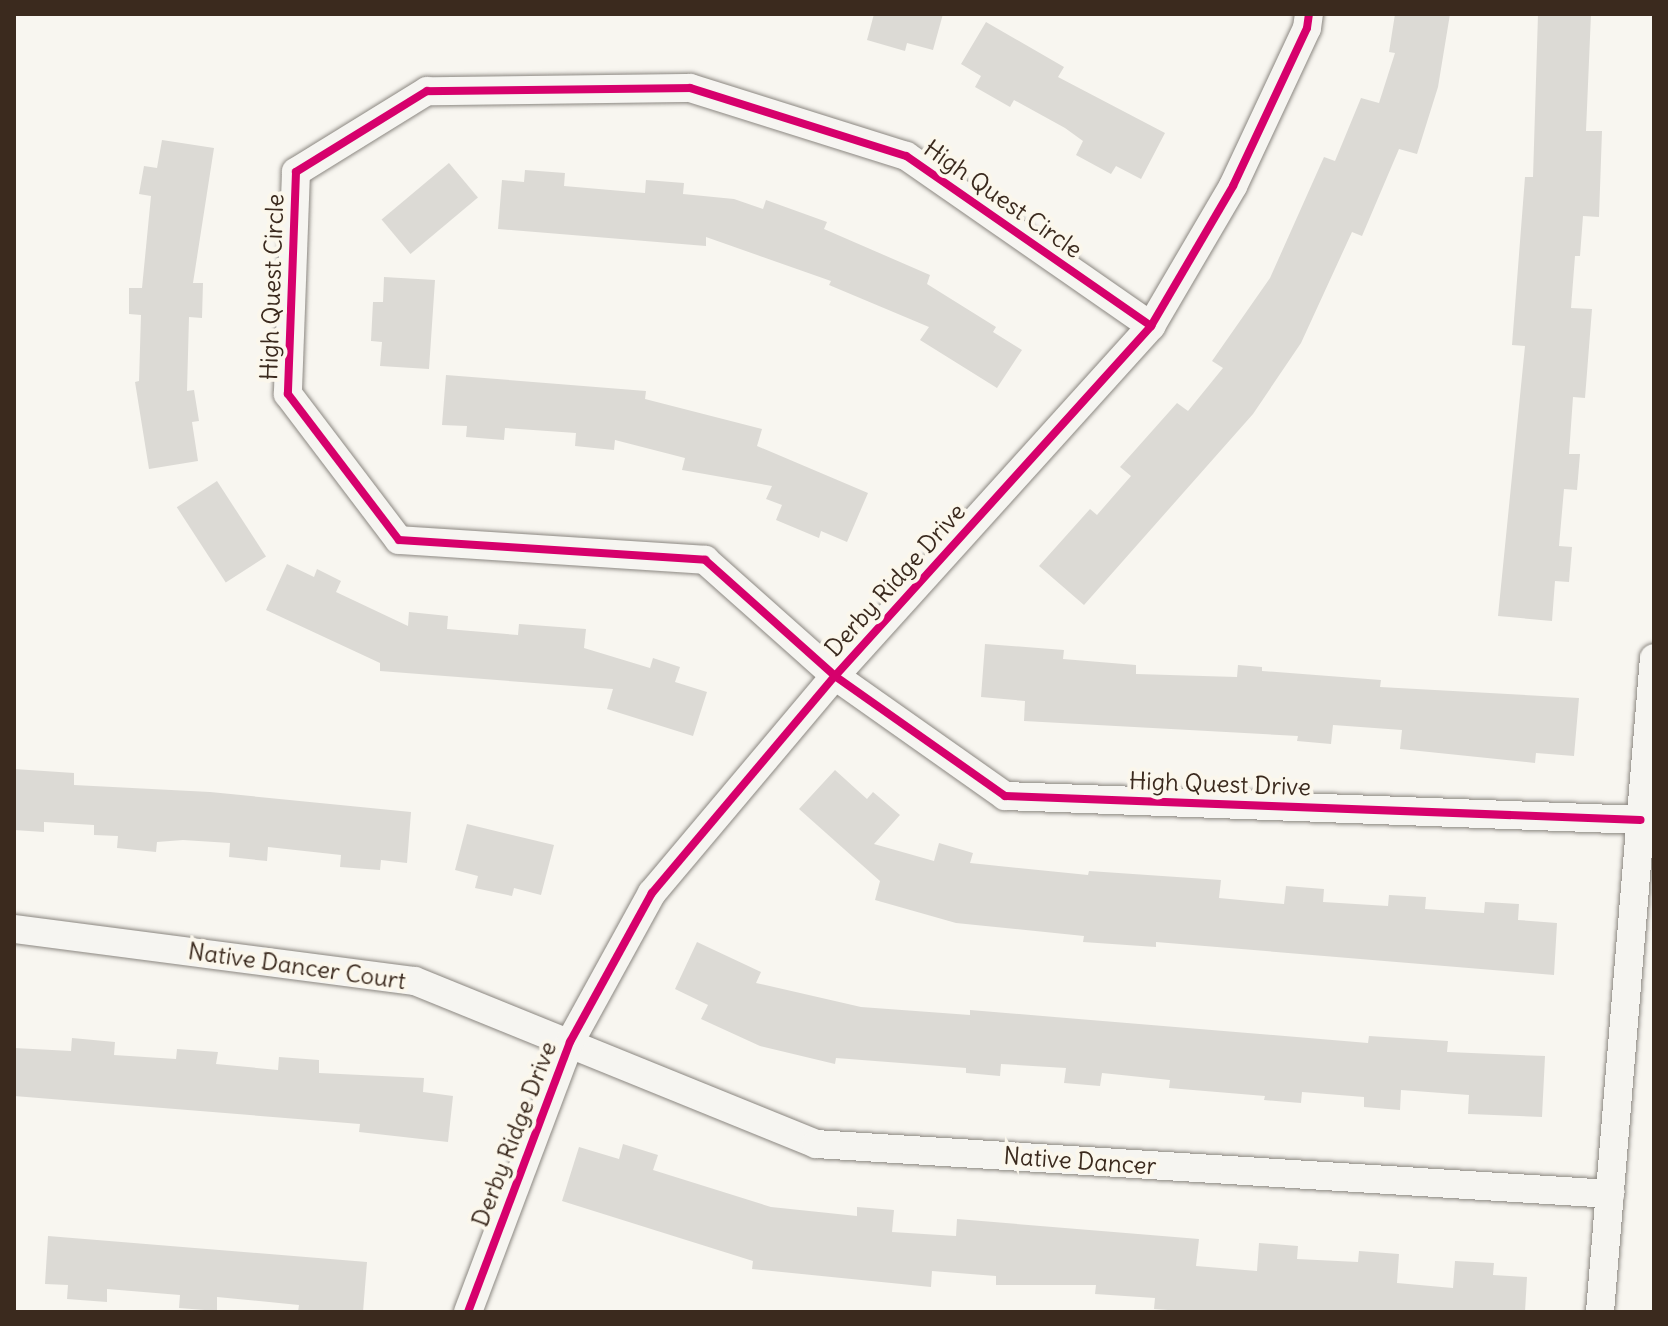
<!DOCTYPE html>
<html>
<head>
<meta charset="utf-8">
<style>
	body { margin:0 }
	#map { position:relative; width:1668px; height:1326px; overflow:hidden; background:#f8f6f0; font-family:Delius,sans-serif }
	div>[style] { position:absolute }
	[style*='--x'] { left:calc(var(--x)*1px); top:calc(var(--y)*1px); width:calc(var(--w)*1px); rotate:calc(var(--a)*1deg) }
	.building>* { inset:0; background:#dcdad5; transform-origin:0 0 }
	.roads { filter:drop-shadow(0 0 2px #8b8781) drop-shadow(0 0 2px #8b8781) }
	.minor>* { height:28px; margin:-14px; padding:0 14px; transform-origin:14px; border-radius:14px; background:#f6f5f1 }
	.cycleway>* { height:8px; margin:-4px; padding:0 4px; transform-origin:4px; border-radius:4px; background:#d6006c }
	span { translate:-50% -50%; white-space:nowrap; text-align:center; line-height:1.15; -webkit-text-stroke:8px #fbf7ec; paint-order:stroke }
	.street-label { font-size:24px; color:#3b2a1e }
	.frame { position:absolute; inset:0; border:16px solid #3b2a1e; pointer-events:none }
</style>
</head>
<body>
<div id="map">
	<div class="building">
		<div style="clip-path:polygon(874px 14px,943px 14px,933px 50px,907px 43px,905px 51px,867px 40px)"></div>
		<div style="clip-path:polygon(1395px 14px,1450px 14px,1438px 87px,1417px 154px,1399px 149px,1362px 236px,1352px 232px,1301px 343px,1253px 414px,1084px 605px,1039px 566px,1090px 509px,1097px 515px,1131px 476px,1120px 467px,1177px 403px,1188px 411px,1223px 368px,1212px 361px,1270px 278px,1324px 157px,1335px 161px,1361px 98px,1379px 103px,1395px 53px,1389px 52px)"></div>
		<div style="clip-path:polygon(1538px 14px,1591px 14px,1586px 131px,1602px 131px,1599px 217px,1583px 216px,1580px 256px,1575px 256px,1571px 308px,1592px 309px,1585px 398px,1573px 397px,1569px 454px,1580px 454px,1577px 490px,1564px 489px,1559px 546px,1572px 547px,1569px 582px,1555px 581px,1552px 621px,1498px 616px,1525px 346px,1512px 345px,1525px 177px,1533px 177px)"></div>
		<div style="clip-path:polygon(986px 22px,1064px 67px,1058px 77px,1165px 133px,1141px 179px,1116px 166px,1111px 174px,1076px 155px,1083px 141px,1065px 128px,1014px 100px,1010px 107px,975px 87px,981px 76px,961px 64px)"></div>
		<div style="clip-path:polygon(162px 140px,214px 148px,193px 283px,203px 283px,202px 318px,189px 317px,187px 391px,194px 390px,199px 421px,192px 422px,198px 461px,149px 469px,135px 382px,139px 381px,141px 315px,129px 314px,129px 288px,142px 288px,151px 196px,139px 194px,144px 166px,157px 168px)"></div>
		<div style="left:449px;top:163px;width:45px;height:88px;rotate:50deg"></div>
		<div style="clip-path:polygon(525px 170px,565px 173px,564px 186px,645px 193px,646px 180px,684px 183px,683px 194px,734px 199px,763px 209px,766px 200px,827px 222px,824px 229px,930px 275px,927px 284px,996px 327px,993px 332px,1022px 350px,997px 388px,920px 340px,929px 327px,829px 285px,831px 281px,706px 237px,706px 246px,498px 229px,502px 180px,524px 182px)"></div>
		<div style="clip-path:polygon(384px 277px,435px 280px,429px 369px,380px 366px,382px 342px,371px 341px,373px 302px,383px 302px)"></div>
		<div style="clip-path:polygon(446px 375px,646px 391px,645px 399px,762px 429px,757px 446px,868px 493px,847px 542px,821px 531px,819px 538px,776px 520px,782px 505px,766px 499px,772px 486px,682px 470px,685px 458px,615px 440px,614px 450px,575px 446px,576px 433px,505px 428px,504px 440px,466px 437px,467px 426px,442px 425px)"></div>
		<div style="left:217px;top:481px;width:90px;height:48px;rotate:57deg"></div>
		<div style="clip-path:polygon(287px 564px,314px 577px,317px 569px,341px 581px,336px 592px,408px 626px,409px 612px,448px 616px,447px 629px,518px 635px,519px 624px,586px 629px,584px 648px,650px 668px,653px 658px,680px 667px,675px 682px,707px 692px,693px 736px,607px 709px,613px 689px,380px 671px,380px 663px,266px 610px)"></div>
		<div style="clip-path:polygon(985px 644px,1064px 650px,1063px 659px,1136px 665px,1136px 674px,1237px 677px,1238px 665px,1262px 667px,1262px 671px,1381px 680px,1380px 687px,1579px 698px,1574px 756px,1536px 753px,1535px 763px,1400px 749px,1402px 730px,1333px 725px,1331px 744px,1297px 741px,1298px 736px,1024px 721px,1025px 701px,981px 697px)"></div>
		<div style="clip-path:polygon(14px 769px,74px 773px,74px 785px,210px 792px,411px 812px,407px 863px,381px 860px,380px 870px,340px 867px,341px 855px,268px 847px,267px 861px,229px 857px,230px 843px,183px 840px,157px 842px,156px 852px,117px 848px,118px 836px,94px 835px,94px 825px,44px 822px,44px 832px,14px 830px)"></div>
		<div style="clip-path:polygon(835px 770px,867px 799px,873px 792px,900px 815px,874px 844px,934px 861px,939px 843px,973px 853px,970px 863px,1088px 875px,1089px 871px,1221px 880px,1219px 898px,1284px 904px,1286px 886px,1324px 889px,1323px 902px,1388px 906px,1389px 895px,1426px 897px,1425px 909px,1484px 913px,1485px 902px,1519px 904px,1518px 920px,1557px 923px,1554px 975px,1156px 942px,1156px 947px,1083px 942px,1084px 936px,956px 923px,875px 900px,880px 881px,799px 809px)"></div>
		<div style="clip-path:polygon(467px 824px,554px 845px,541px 895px,514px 888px,512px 896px,475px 888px,478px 876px,455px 870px)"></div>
		<div style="clip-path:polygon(697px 942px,761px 972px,756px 983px,861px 1007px,970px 1015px,970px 1010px,1368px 1043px,1369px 1036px,1448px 1041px,1447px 1052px,1545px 1056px,1542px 1117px,1468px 1114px,1469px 1095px,1401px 1090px,1400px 1110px,1364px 1107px,1364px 1097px,1302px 1092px,1301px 1103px,1264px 1100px,1265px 1096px,1169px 1088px,1170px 1080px,1102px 1073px,1100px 1086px,1064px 1083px,1066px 1068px,1001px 1064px,1000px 1076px,966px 1073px,966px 1068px,836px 1058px,835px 1064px,760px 1046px,701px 1019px,708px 1005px,675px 989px)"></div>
		<div style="clip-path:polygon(72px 1038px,115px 1042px,114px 1055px,176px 1059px,177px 1049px,218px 1052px,216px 1064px,278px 1070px,279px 1057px,319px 1060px,319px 1073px,424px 1078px,423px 1092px,453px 1096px,448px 1142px,359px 1132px,360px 1124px,14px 1096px,14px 1048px,71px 1051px)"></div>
		<div style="clip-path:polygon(623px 1144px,658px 1155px,653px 1170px,771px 1207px,857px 1216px,857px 1207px,894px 1210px,892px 1232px,956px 1236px,957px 1219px,1199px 1239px,1196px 1266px,1257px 1271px,1259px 1243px,1298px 1246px,1297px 1259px,1358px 1262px,1359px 1251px,1399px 1254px,1397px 1283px,1453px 1288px,1455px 1261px,1494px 1263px,1493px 1275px,1527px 1277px,1525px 1312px,1196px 1312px,1154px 1309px,1155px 1298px,1095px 1294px,1096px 1285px,996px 1285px,996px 1276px,932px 1271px,931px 1287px,752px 1269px,753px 1261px,562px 1201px,579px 1147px,619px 1159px)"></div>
		<div style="clip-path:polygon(48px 1236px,367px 1262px,363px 1312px,298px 1312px,299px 1305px,217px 1297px,217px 1311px,179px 1308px,180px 1295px,107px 1289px,107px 1302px,67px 1299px,68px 1285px,45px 1284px)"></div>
	</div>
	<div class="roads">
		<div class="minor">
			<div style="--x:1151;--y:326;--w:298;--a:-145.2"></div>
			<div style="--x:906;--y:156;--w:226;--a:-162.5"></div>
			<div style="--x:690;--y:88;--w:263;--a:179.3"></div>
			<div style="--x:427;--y:91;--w:154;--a:148.3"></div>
			<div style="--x:296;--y:172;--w:222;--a:92.1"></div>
			<div style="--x:288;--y:394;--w:183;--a:52.8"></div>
			<div style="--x:399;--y:540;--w:307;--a:3.7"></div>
			<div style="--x:705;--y:560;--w:174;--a:41.7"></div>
			<div style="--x:835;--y:676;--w:208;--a:35.2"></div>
			<div style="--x:1005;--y:796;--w:636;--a:2.16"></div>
			<div style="--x:14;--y:929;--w:404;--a:7.4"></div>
			<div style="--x:415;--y:981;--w:433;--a:22.1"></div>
			<div style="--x:816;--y:1144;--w:796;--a:3.6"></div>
			<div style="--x:468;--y:1312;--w:289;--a:-69.3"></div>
			<div style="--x:570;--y:1042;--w:170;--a:-61.2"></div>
			<div style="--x:652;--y:893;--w:284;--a:-49.9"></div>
			<div style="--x:835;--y:676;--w:472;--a:-47.9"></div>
			<div style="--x:1151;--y:326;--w:162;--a:-59.6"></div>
			<div style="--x:1233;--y:186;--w:174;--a:-64.9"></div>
			<div style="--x:1307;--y:28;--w:14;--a:-82"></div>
			<div style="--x:1600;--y:1312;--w:656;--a:-85.28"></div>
		</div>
	</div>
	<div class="cycleway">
		<div style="--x:1151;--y:326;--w:298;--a:-145.2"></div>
		<div style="--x:906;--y:156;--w:226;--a:-162.5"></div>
		<div style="--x:690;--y:88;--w:263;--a:179.3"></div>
		<div style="--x:427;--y:91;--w:154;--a:148.3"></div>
		<div style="--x:296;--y:172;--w:222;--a:92.1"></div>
		<div style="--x:288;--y:394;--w:183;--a:52.8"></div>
		<div style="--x:399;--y:540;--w:307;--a:3.7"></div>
		<div style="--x:705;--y:560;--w:174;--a:41.7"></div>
		<div style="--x:835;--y:676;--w:208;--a:35.2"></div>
		<div style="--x:1005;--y:796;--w:636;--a:2.16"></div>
		<div style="--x:468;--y:1312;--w:289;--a:-69.3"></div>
		<div style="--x:570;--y:1042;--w:170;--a:-61.2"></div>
		<div style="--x:652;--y:893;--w:284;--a:-49.9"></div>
		<div style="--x:835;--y:676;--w:472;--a:-47.9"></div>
		<div style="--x:1151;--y:326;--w:162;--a:-59.6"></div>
		<div style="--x:1233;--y:186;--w:174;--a:-64.9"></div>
		<div style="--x:1307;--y:28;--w:14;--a:-82"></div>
	</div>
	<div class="street-label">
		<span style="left:1003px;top:199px;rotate:35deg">High Quest Circle</span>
		<span style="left:272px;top:287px;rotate:-88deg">High Quest Circle</span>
		<span style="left:895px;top:580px;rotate:-48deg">Derby Ridge Drive</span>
		<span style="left:1220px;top:784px;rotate:2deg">High Quest Drive</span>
		<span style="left:297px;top:966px;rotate:8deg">Native Dancer Court</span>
		<span style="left:514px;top:1134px;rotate:-69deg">Derby Ridge Drive</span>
		<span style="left:1080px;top:1161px;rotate:4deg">Native Dancer</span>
	</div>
	<div class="frame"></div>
</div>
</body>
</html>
